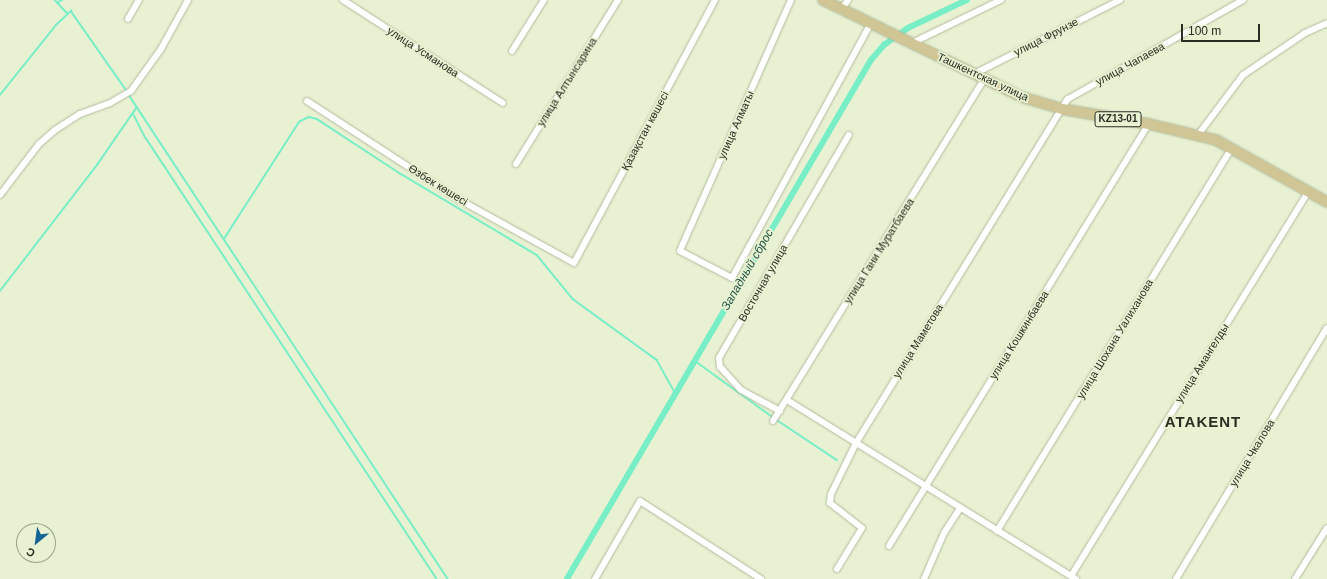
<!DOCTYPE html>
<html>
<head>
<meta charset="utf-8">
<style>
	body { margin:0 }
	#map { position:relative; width:1327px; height:579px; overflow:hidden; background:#e8f1d2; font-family:Arial,sans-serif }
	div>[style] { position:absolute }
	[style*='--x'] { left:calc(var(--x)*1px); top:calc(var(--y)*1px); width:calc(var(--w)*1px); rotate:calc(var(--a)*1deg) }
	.stream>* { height:1.5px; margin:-0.75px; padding:0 0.75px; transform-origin:0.75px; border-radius:0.75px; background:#78eec7 }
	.canal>* { height:5.5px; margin:-2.75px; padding:0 2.75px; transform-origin:2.75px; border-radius:2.75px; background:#78eec7 }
	.roads { filter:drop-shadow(0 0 1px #b2bb9d) drop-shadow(0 0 1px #b2bb9d) }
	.street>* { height:6px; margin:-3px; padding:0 3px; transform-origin:3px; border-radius:3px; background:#fff }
	.primary>* { height:10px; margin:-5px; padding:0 5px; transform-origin:5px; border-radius:5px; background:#d0c595 }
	span { translate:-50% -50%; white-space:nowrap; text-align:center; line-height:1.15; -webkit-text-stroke:3.5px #e8f1d2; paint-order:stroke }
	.shield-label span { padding:1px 3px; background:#e8f1d2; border:1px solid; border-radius:3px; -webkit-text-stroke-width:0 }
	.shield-label { font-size:10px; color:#2a2d22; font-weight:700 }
	.street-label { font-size:11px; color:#2a2d22 }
	.water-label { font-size:12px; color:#235444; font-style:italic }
	.district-label { font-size:15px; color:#2a2d22; font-weight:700; letter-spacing:1px }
	.north { position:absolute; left:16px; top:523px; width:40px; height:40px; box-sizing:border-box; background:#e8f1d2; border:1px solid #9ca38c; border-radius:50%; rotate:209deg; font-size:11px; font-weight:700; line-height:16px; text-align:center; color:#2a2d22 }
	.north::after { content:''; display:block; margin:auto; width:14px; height:18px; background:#176497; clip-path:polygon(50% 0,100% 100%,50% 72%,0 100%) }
	.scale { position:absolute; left:1181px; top:24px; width:79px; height:18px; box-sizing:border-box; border:2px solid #2a2d22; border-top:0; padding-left:5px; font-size:12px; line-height:14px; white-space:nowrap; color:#2a2d22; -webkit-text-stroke:3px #e8f1d2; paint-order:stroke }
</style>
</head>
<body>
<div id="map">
	<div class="stream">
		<div style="--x:55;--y:0;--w:18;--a:47"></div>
		<div style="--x:57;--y:3;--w:6;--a:-31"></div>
		<div style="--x:0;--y:95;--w:90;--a:-51.3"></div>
		<div style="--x:56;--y:25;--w:21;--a:-43"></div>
		<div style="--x:71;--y:11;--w:98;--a:55"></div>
		<div style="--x:129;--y:95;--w:580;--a:56.61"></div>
		<div style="--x:133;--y:113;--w:28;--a:63"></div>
		<div style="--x:146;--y:138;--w:528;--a:56.58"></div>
		<div style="--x:224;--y:239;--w:139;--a:-57.3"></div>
		<div style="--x:299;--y:122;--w:11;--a:-27"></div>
		<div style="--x:309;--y:117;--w:8;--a:14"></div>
		<div style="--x:317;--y:119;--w:100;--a:33.2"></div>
		<div style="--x:401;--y:174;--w:158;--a:30.8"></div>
		<div style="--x:537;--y:255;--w:57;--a:50.7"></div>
		<div style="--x:573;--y:299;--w:104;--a:36"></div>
		<div style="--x:657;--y:360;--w:37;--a:61"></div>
		<div style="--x:0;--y:291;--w:159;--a:-52.4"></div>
		<div style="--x:97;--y:165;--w:70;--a:-55.4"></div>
		<div style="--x:694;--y:360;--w:99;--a:35.9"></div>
		<div style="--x:777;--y:420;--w:72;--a:33.7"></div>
	</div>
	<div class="canal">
		<div style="--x:567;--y:579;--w:601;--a:-59.64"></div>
		<div style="--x:871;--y:60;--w:20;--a:-49"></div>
		<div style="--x:884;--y:45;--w:29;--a:-35"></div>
		<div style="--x:908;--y:28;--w:65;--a:-25.4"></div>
	</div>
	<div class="roads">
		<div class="street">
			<div style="--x:343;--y:0;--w:190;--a:32.8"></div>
			<div style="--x:791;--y:0;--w:274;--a:113.9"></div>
			<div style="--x:680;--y:251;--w:59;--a:27.4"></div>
			<div style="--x:732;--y:278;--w:290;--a:-61.4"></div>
			<div style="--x:842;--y:9;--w:11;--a:-56"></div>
			<div style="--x:128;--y:19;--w:22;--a:-60"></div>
			<div style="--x:912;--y:43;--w:99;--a:-25.8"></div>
			<div style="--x:512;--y:51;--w:60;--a:-57.9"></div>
			<div style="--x:974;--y:74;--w:164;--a:-26.9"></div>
			<div style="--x:307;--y:101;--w:180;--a:33"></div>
			<div style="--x:458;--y:199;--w:132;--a:28.9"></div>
			<div style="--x:574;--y:263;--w:298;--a:-61.8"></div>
			<div style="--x:1198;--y:135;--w:75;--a:-53.1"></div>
			<div style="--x:1243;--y:75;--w:75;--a:-34.1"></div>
			<div style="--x:1305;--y:33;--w:24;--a:-24"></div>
			<div style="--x:516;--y:164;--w:193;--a:-58.1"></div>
			<div style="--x:0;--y:195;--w:64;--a:-52.6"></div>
			<div style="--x:39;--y:144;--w:21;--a:-41"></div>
			<div style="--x:55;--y:130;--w:30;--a:-33"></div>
			<div style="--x:80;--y:114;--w:32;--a:-20"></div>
			<div style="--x:110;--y:103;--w:24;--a:-30"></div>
			<div style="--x:131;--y:91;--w:52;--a:-54.5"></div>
			<div style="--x:161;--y:49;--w:56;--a:-61.1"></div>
			<div style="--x:787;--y:400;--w:340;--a:31.8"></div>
			<div style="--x:780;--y:411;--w:44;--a:-151.7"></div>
			<div style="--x:741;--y:390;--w:31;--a:-132"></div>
			<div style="--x:720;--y:367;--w:9;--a:-96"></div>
			<div style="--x:719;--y:358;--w:258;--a:-59.8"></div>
			<div style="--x:773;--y:421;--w:401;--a:-58.3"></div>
			<div style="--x:997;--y:531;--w:450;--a:-58.5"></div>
			<div style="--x:889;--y:546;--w:496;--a:-58.4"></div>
			<div style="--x:837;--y:569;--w:48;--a:-58.6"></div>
			<div style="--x:862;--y:528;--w:41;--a:-142"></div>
			<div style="--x:830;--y:503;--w:9;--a:-84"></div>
			<div style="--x:831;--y:494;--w:57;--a:-63.9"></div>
			<div style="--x:856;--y:443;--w:404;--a:-58.4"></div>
			<div style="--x:1068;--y:99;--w:201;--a:-29.5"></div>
			<div style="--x:1071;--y:576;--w:451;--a:-58.3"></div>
			<div style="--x:595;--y:579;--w:90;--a:-60"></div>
			<div style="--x:640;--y:501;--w:144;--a:32.8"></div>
			<div style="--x:924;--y:579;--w:50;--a:-66.5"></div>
			<div style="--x:944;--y:533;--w:30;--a:-57"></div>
			<div style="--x:1176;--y:579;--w:293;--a:-59"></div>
			<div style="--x:1295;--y:579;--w:60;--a:-57.9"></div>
		</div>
		<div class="primary">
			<div style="--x:823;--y:0;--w:221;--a:26"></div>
			<div style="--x:1022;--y:97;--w:42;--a:16.7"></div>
			<div style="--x:1062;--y:109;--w:88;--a:9.8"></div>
			<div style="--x:1149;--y:124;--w:69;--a:13.4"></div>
			<div style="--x:1216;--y:140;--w:127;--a:29.2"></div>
		</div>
	</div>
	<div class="shield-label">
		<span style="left:1118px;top:119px">KZ13-01</span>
	</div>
	<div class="street-label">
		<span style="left:1046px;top:37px;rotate:-27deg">улица Фрунзе</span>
		<span style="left:423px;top:52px;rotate:33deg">улица Усманова</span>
		<span style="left:1130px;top:64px;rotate:-29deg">улица Чапаева</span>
		<span style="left:983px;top:77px;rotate:25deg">Ташкентская улица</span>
		<span style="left:567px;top:82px;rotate:-58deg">улица Алтынсарина</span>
		<span style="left:736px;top:125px;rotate:-66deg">улица Алматы</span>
		<span style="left:645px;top:131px;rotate:-62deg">Қазақстан көшесі</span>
		<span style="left:438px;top:185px;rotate:32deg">Өзбек көшесі</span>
		<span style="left:879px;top:251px;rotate:-58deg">улица Гани Муратбаева</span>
		<span style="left:763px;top:283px;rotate:-60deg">Восточная улица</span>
		<span style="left:1019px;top:335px;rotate:-58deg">улица Кошкинбаева</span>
		<span style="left:1115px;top:339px;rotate:-59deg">улица Шохана Уалиханова</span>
		<span style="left:918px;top:341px;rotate:-58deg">улица Маметова</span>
		<span style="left:1202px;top:363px;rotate:-58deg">улица Амангелды</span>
		<span style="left:1252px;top:453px;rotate:-59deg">улица Чкалова</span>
	</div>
	<div class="water-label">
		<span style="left:748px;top:270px;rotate:-60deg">Западный сброс</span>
	</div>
	<div class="district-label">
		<span style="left:1203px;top:422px">ATAKENT</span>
	</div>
	<div class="north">С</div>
	<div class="scale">100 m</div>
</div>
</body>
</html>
